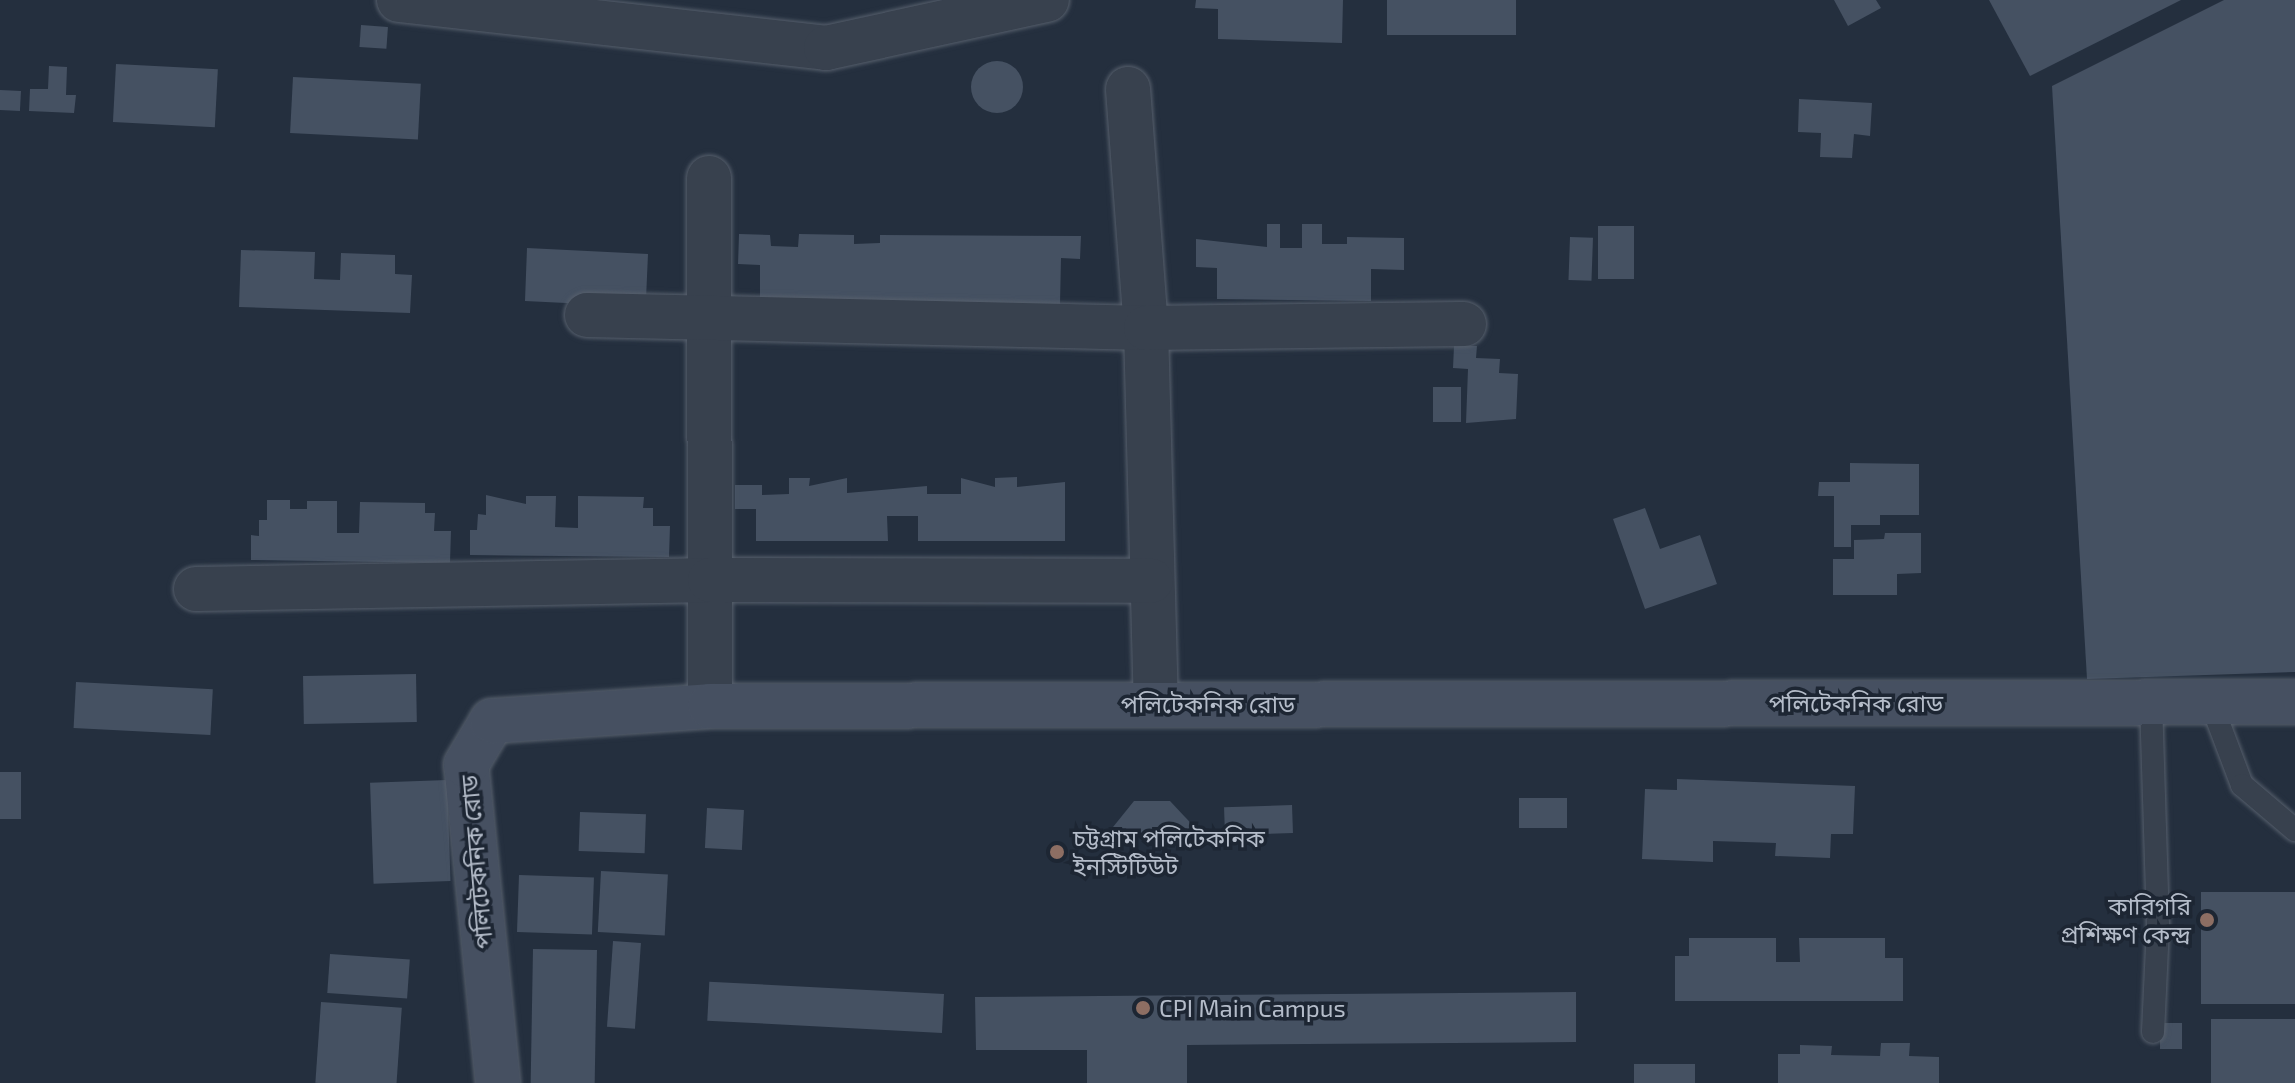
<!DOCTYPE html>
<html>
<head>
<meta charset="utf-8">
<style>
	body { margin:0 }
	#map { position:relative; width:2295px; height:1083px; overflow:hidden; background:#242f3e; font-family:"Exo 2","Noto Sans Bengali",sans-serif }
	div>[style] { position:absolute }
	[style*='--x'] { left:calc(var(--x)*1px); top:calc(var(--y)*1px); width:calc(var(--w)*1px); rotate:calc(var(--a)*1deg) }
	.building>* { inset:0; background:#455162; transform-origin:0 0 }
	.round { border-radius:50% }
	.roads { filter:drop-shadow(0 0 2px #565f6c) drop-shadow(0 0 2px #565f6c) }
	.lane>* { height:22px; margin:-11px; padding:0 11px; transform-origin:11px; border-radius:11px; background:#38414e }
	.street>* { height:44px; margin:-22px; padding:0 22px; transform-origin:22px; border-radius:22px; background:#38414e }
	.secondary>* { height:44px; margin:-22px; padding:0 22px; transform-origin:22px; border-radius:22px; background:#465061 }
	.dots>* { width:22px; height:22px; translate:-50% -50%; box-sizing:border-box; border:4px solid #1d2633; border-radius:50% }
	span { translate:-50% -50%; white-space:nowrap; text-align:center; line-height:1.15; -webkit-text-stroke:7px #1d2633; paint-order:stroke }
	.street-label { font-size:24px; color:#b4bcc9 }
	.poi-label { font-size:24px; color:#b4bcc9 }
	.left { translate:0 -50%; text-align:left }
	.right { translate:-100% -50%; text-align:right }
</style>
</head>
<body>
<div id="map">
	<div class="building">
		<div style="clip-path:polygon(1196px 0,1343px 0,1342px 43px,1218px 39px,1218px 9px,1195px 8px)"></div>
		<div style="left:1387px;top:0;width:129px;height:35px"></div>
		<div style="clip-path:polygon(1834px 0,1876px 0,1881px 8px,1848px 26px)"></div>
		<div style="clip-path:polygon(1989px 0,2181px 0,2030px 76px)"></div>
		<div style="clip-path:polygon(2224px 0,2295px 0,2295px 672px,2087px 679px,2052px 86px)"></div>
		<div style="left:361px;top:25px;width:27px;height:22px;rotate:4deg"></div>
		<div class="round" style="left:971px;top:61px;width:52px;height:52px"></div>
		<div style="left:116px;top:64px;width:102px;height:58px;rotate:3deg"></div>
		<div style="clip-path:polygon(49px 66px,67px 67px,66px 95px,76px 95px,74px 113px,29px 111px,30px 89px,48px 89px)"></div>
		<div style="left:293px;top:77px;width:128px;height:56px;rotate:3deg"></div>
		<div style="left:0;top:90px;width:21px;height:20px;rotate:3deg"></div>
		<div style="clip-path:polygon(1799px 99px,1872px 103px,1870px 136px,1854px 134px,1852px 158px,1820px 157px,1821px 133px,1798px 132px)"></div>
		<div style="clip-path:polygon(1267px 224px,1280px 224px,1280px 248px,1302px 248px,1302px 224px,1322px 224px,1322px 244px,1347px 244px,1347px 237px,1404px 238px,1404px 270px,1371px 269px,1371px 301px,1217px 299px,1217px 268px,1196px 267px,1196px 239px,1267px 247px)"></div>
		<div style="left:1634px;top:226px;width:53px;height:36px;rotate:90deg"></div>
		<div style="clip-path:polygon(739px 234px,770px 235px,771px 246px,798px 247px,799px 234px,854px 235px,854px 244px,880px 243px,880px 235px,1081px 236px,1080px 259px,1061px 258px,1060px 304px,760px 303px,760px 265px,738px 264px)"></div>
		<div style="left:1570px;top:237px;width:23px;height:43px;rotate:2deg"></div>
		<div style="clip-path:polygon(527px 248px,648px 254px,646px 299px,627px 306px,525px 301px)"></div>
		<div style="clip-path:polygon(241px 250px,315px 252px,314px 279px,340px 280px,341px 253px,395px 255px,395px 274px,412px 275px,410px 313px,239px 307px)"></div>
		<div style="clip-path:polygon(1454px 346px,1477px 346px,1476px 358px,1500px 359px,1499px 373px,1518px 374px,1516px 419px,1466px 423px,1468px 369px,1453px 368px)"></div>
		<div style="left:1433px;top:387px;width:28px;height:35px"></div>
		<div style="clip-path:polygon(1850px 463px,1919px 464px,1919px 515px,1880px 515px,1880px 525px,1851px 525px,1851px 547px,1834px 547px,1834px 496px,1818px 496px,1819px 482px,1850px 482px)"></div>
		<div style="clip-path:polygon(1017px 477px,1017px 487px,1065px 482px,1065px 541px,918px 541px,918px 516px,887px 516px,888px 541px,756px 541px,756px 509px,735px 509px,735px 485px,762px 485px,762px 495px,789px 494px,789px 478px,810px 478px,809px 486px,847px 478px,847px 493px,927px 486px,927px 494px,961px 494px,961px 478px,995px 487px,995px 478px)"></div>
		<div style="clip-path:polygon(486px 495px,526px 504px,526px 496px,556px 496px,555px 527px,578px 528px,578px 496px,644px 497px,643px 508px,653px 508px,653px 526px,670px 526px,669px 557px,470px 555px,470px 530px,477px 530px,478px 514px,486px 515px)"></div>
		<div style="clip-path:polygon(267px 500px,290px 500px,290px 509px,307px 509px,307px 501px,337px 501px,337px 533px,359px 533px,360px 502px,425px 503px,425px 513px,435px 513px,434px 531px,451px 531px,450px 563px,251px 560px,251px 535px,259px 536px,259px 520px,267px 520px)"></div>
		<div style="clip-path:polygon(1645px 508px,1660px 549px,1700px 535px,1717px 584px,1645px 609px,1613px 519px)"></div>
		<div style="clip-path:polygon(1885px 533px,1921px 533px,1921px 573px,1897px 574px,1897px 595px,1833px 595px,1833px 559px,1854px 559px,1854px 540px,1884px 539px)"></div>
		<div style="left:416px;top:674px;width:48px;height:113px;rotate:89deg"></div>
		<div style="left:76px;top:682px;width:137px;height:46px;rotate:3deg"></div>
		<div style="left:0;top:772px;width:21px;height:47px"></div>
		<div style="clip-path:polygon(1677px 779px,1855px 786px,1853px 834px,1831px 834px,1830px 858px,1775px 856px,1776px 843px,1713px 841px,1713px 862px,1642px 859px,1645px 789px,1677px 790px)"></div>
		<div style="left:447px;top:780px;width:101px;height:77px;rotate:88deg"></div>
		<div style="left:1519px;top:798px;width:48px;height:30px"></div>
		<div style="clip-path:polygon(1134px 801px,1170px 801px,1201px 834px,1109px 832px)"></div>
		<div style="left:1292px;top:805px;width:28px;height:68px;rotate:88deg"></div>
		<div style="left:707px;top:808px;width:37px;height:40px;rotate:3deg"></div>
		<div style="left:580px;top:812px;width:66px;height:39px;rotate:2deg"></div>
		<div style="left:601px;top:871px;width:67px;height:61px;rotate:3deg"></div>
		<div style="left:519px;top:875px;width:75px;height:57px;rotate:2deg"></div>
		<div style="left:2295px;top:892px;width:112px;height:94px;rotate:90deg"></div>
		<div style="clip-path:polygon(1689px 938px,1776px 938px,1776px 962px,1800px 962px,1799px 938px,1885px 938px,1885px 958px,1903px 958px,1903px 1001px,1675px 1001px,1675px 956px,1689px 956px)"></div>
		<div style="left:613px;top:941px;width:28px;height:86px;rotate:4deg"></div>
		<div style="left:533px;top:949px;width:64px;height:134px;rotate:1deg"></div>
		<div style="left:330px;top:954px;width:80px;height:39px;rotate:4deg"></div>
		<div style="clip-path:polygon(1576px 992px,1576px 1042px,1187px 1045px,1187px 1083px,1087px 1083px,1087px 1050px,976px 1050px,975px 997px)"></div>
		<div style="left:944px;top:994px;width:39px;height:235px;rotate:93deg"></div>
		<div style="left:321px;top:1002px;width:81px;height:81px;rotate:4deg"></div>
		<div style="left:2295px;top:1019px;width:64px;height:84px;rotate:90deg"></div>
		<div style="left:2160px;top:1023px;width:22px;height:26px"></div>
		<div style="clip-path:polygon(1881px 1043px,1910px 1043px,1909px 1056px,1939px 1057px,1939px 1083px,1778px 1083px,1778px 1054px,1800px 1054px,1800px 1045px,1832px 1046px,1831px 1055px,1880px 1056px)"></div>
		<div style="left:1634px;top:1064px;width:61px;height:19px"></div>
	</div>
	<div class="roads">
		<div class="lane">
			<div style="--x:2151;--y:702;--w:224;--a:88.2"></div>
			<div style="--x:2158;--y:926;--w:106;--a:92.7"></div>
			<div style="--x:2211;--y:703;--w:88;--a:69.3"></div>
			<div style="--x:2242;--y:785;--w:70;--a:40.3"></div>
		</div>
		<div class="street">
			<div style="--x:399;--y:0;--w:430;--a:6.4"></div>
			<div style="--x:826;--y:48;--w:226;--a:-12.3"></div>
			<div style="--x:1128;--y:89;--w:240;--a:85.7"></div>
			<div style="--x:1146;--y:328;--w:376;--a:88.5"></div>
			<div style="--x:709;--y:178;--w:528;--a:89.89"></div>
			<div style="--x:587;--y:315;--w:559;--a:1.33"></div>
			<div style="--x:1146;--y:328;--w:318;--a:-0.7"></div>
			<div style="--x:196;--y:589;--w:514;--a:-1"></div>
			<div style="--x:710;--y:580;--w:441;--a:0.1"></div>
		</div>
		<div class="secondary">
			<div style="--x:498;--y:1083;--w:320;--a:-95.7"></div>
			<div style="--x:466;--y:765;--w:51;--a:-59.4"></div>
			<div style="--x:492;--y:721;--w:219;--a:-3.9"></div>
			<div style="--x:710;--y:706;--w:1585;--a:-0.14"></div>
		</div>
	</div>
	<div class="dots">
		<div style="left:1057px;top:852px;background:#8d6e63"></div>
		<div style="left:2207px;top:920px;background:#8d6e63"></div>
		<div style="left:1143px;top:1008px;background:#8d6e63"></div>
	</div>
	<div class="street-label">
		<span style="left:1856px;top:703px">পলিটেকনিক রোড</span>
		<span style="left:1208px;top:704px">পলিটেকনিক রোড</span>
		<span style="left:476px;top:862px;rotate:-95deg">পলিটেকনিক রোড</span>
	</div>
	<div class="poi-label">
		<span class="left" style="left:1073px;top:852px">চট্টগ্রাম পলিটেকনিক<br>ইনস্টিটিউট</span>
		<span class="right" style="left:2191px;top:920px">কারিগরি<br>প্রশিক্ষণ কেন্দ্র</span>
		<span class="left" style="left:1159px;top:1008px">CPI Main Campus</span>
	</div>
</div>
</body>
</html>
